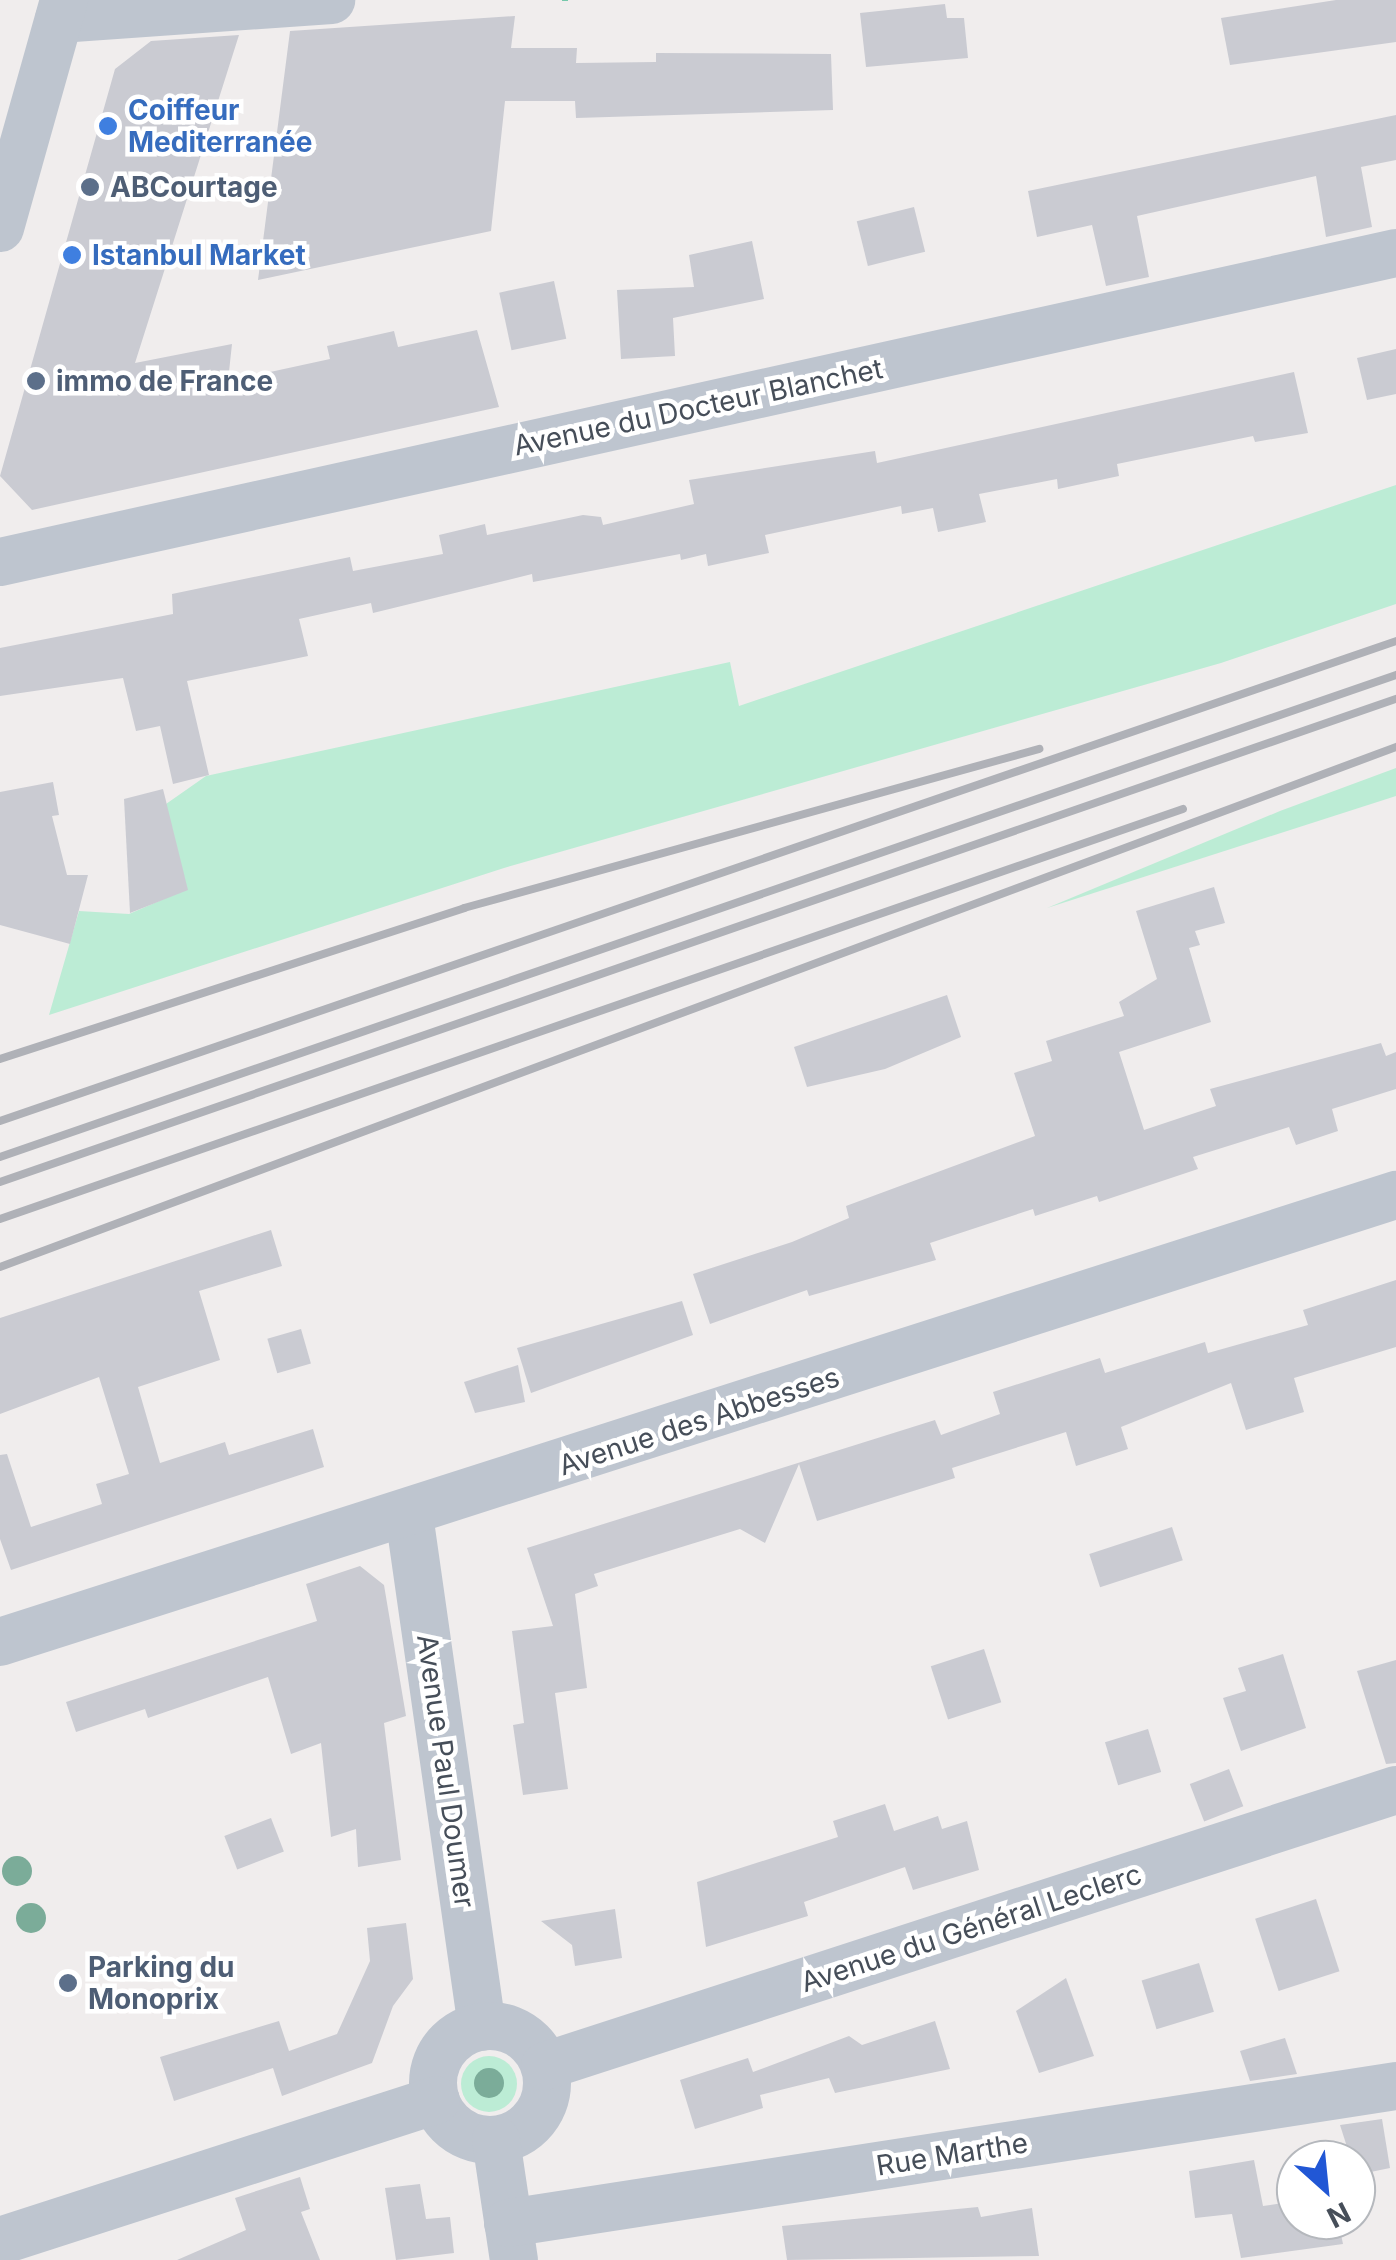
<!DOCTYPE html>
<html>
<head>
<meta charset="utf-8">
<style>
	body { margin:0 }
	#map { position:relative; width:1396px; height:2260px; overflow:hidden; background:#f0eded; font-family:Inter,sans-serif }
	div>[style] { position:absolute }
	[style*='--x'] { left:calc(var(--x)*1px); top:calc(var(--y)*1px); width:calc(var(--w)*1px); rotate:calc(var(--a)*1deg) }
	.green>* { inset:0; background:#bcecd5 }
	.round { border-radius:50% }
	.building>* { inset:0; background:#cacbd2; transform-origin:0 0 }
	.path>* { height:6px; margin-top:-3px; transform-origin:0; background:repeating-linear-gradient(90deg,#76c8ab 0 8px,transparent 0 13px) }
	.minor>* { height:48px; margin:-24px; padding:0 24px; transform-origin:24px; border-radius:24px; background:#bec5cf }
	.minor>.ring { margin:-24px; padding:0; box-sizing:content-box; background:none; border:48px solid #bec5cf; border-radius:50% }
	.rail>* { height:8px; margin:-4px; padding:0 4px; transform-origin:4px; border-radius:4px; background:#afb1b7 }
	.trees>* { width:30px; height:30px; margin:-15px; border-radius:50%; background:#7bac99 }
	.dots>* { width:28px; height:28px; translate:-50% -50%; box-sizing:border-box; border:5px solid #fff; border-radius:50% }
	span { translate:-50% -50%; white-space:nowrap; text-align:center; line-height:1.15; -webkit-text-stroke:9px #fff; paint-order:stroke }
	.shop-label { font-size:28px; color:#366cbe; font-weight:700 }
	.left { translate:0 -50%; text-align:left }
	.service-label { font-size:28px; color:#4e5e75; font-weight:700 }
	.street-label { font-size:28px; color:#464e59 }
	.north { position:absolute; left:1276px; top:2140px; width:100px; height:100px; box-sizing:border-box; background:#fff; border:2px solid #b5b8bd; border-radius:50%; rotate:153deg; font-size:28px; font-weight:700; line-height:40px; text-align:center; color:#464e59 }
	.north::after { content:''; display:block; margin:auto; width:35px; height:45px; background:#2157d5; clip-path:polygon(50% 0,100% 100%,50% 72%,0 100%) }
</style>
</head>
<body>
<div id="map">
	<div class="green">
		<div style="clip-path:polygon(1396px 485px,1396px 604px,1221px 663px,504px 868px,49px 1015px,79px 911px,129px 914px,187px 889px,166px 804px,206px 776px,730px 662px,739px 706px)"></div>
		<div style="clip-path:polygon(1396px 768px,1396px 796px,1047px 908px,1280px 811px)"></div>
		<div class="round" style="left:461px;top:2056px;width:56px;height:56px"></div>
	</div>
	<div class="building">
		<div style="clip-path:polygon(1336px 0,1396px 0,1396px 42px,1230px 65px,1221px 18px)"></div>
		<div style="clip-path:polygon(945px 4px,947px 18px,964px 18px,968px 58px,866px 67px,860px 13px)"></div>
		<div style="clip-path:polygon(515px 16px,511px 48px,577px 48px,576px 63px,656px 62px,656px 53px,831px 54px,833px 110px,576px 118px,575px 101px,505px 101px,491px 231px,258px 280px,290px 31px)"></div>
		<div style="clip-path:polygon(239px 35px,135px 363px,232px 344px,228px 381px,330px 359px,327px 346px,394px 331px,398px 347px,477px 330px,499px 407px,32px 510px,0 476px,115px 69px,151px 41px)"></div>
		<div style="clip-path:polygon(1396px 115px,1396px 160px,1361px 167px,1372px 227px,1326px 237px,1316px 176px,1137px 216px,1149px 277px,1106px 286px,1092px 225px,1037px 237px,1028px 191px)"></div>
		<div style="left:914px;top:207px;width:46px;height:59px;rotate:76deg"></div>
		<div style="clip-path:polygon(752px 241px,764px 299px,673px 318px,675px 356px,621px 359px,617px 290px,694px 287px,689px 255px)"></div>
		<div style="left:554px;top:281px;width:59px;height:56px;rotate:78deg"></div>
		<div style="clip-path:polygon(1396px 349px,1396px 394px,1367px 400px,1357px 358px)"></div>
		<div style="clip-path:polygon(1294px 372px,1308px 433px,1255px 442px,1253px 436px,1117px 464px,1119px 476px,1058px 489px,1057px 479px,979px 494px,986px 522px,938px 532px,933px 508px,902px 514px,901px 506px,765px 535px,769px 553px,708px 566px,706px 554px,681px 560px,680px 554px,533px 582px,532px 574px,373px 613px,371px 603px,299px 619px,308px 656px,187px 681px,209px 775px,173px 784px,160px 726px,136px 731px,123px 678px,0 696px,0 648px,173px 614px,172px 594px,350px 557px,353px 571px,443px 554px,439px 535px,485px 524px,487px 535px,583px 515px,601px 517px,603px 525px,694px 504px,689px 480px,875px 451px,877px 463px)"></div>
		<div style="clip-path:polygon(53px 782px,59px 815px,52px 816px,67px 875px,88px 875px,70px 944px,0 925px,0 792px)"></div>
		<div style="clip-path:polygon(163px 789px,188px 890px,130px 913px,124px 799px)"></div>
		<div style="clip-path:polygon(1214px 887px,1225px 923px,1195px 931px,1200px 945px,1189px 948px,1211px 1022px,1119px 1052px,1144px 1130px,1216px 1106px,1210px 1089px,1381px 1043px,1386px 1056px,1396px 1052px,1396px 1089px,1332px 1109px,1338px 1131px,1296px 1145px,1289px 1127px,1193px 1157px,1198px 1169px,1099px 1202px,1097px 1196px,1035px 1216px,1033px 1209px,930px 1243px,936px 1260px,809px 1296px,807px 1290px,710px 1324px,693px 1274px,792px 1242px,849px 1218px,846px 1206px,1035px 1136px,1014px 1073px,1052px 1061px,1046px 1041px,1124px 1016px,1119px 1002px,1157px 979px,1136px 911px)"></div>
		<div style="clip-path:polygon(947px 995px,961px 1037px,885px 1069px,807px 1087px,794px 1047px)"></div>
		<div style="clip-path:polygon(271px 1230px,282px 1266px,199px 1291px,220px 1360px,138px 1387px,160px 1463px,225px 1442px,229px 1455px,313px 1429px,324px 1467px,11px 1570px,0 1539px,0 1455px,7px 1454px,31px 1527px,102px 1504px,96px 1484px,129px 1474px,99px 1377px,0 1414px,0 1318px)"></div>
		<div style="clip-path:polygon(1396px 1280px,1396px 1347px,1294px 1378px,1304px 1412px,1246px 1430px,1231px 1383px,1121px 1427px,1128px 1449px,1076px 1466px,1066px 1432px,952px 1468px,955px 1478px,817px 1521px,799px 1464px,765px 1543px,740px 1529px,594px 1574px,598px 1586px,575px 1594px,587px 1688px,555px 1693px,568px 1789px,523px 1795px,513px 1725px,524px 1723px,512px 1631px,553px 1626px,527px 1548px,935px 1420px,941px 1435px,1000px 1414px,993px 1392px,1100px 1358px,1105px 1373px,1205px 1342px,1208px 1353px,1308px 1325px,1303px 1310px)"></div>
		<div style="clip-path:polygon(682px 1301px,693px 1335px,531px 1393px,517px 1348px)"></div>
		<div style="left:301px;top:1329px;width:36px;height:35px;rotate:74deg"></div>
		<div style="clip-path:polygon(518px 1365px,525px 1402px,475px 1413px,464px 1382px)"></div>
		<div style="left:1172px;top:1527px;width:35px;height:87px;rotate:72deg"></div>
		<div style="clip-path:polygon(360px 1566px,384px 1585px,406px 1716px,384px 1723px,401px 1860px,358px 1867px,356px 1829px,331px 1837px,321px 1743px,291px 1754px,268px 1677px,148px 1718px,145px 1709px,76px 1732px,66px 1702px,317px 1621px,306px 1584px)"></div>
		<div style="left:984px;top:1649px;width:56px;height:56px;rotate:72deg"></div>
		<div style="clip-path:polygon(1283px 1654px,1306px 1728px,1241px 1751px,1223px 1698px,1246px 1691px,1238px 1668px)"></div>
		<div style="clip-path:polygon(1396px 1660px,1396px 1763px,1386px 1764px,1357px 1671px)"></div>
		<div style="left:1148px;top:1729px;width:45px;height:45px;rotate:73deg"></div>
		<div style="left:1229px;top:1769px;width:40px;height:42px;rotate:69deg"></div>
		<div style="clip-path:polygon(885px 1804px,894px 1831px,938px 1816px,942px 1829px,967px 1821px,979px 1870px,913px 1890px,905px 1867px,804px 1902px,808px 1916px,706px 1947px,697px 1882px,838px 1837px,833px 1821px)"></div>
		<div style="left:271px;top:1818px;width:36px;height:50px;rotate:69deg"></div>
		<div style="left:1316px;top:1899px;width:76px;height:64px;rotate:72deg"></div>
		<div style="clip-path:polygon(615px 1909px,622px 1958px,575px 1966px,572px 1945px,541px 1921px)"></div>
		<div style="clip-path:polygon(406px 1923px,413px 1979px,393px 2006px,372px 2063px,282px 2096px,273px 2068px,174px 2101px,160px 2057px,279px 2021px,289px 2051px,337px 2034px,370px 1961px,367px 1928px)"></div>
		<div style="left:1199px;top:1963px;width:51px;height:60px;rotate:73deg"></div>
		<div style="clip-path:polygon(1066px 1978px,1094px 2056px,1039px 2073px,1016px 2011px)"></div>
		<div style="clip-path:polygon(935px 2021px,950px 2069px,835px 2093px,829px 2078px,760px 2095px,763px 2108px,695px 2129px,680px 2080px,748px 2058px,753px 2072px,849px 2036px,862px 2045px)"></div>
		<div style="clip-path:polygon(1285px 2038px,1297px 2074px,1250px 2081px,1240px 2051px)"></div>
		<div style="clip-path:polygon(1382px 2119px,1390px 2168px,1356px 2175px,1340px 2125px)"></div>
		<div style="clip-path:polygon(1254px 2160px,1263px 2206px,1296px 2201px,1296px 2220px,1338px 2220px,1343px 2244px,1241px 2258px,1232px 2214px,1195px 2218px,1189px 2171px)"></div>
		<div style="clip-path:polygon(300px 2177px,310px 2209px,301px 2212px,320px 2260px,177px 2260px,246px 2230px,235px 2198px)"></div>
		<div style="clip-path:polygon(420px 2184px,426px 2219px,450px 2217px,454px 2253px,396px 2260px,385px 2188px)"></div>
		<div style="clip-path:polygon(978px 2207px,981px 2217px,1032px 2208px,1039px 2256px,787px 2260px,782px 2226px)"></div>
	</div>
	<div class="path">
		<div style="--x:565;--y:0;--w:1;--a:90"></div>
	</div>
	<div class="minor">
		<div style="--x:59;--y:19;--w:273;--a:-4"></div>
		<div style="--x:0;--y:228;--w:237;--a:-74.3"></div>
		<div style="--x:0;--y:562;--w:1430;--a:-12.48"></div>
		<div style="--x:409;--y:1515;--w:517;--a:81.89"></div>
		<div style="--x:0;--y:1642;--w:1466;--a:-17.76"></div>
		<div class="ring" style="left:433px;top:2026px;width:66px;height:66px"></div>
		<div style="--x:545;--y:2066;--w:895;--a:-17.97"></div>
		<div style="--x:496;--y:2140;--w:121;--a:81.5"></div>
		<div style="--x:508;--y:2223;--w:899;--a:-8.77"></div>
		<div style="--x:0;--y:2241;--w:458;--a:-17.9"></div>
	</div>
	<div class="rail">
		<div style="--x:0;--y:1059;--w:488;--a:-18"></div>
		<div style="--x:464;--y:908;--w:597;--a:-15.46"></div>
		<div style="--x:0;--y:1121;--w:1476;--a:-18.97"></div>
		<div style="--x:0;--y:1157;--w:1477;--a:-19.05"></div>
		<div style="--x:0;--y:1182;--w:1477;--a:-19.09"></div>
		<div style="--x:0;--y:1219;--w:1252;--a:-19.12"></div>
		<div style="--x:0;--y:1267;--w:1490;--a:-20.43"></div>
	</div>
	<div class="trees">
		<div style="left:17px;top:1871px"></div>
		<div style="left:31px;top:1918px"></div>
		<div style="left:489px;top:2083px"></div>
	</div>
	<div class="dots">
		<div style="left:108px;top:126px;background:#3f7fe0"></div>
		<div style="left:90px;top:187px;background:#5c6f8a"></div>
		<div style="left:72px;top:255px;background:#3f7fe0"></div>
		<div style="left:36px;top:381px;background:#5c6f8a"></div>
		<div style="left:68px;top:1983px;background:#5c6f8a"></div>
	</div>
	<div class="shop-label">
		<span class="left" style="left:128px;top:126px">Coiffeur<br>Mediterranée</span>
		<span class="left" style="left:92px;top:255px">Istanbul Market</span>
	</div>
	<div class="service-label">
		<span class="left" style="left:110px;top:187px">ABCourtage</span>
		<span class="left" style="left:56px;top:381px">immo de France</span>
		<span class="left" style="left:88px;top:1983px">Parking du<br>Monoprix</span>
	</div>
	<div class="street-label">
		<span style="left:698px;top:407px;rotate:-12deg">Avenue du Docteur Blanchet</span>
		<span style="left:699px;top:1421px;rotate:-18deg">Avenue des Abbesses</span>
		<span style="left:446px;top:1771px;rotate:82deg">Avenue Paul Doumer</span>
		<span style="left:971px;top:1928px;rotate:-18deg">Avenue du Général Leclerc</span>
		<span style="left:952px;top:2154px;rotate:-9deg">Rue Marthe</span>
	</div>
	<div class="north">N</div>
</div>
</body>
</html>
